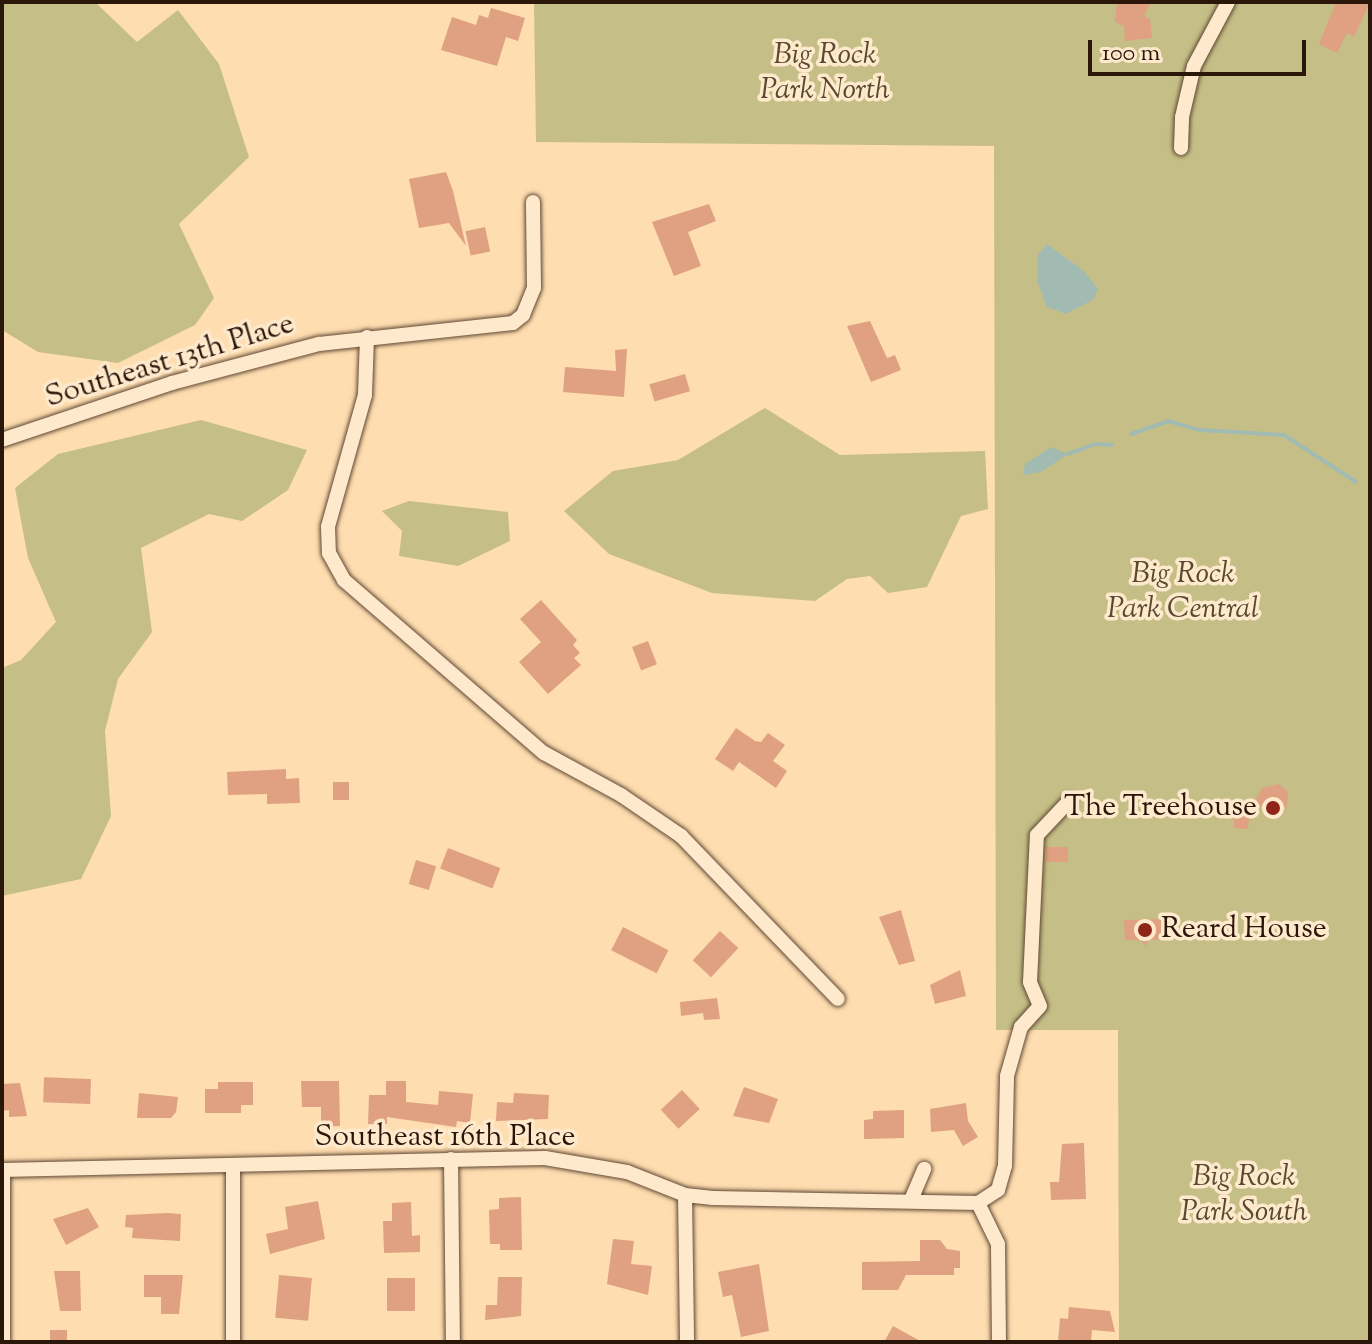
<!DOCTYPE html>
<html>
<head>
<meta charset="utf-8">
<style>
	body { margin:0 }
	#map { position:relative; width:1372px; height:1344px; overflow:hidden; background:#feddb0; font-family:"Sorts Mill Goudy",serif }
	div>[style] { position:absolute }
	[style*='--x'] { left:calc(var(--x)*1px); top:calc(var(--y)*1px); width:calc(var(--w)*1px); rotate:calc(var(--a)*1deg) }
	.green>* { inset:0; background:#c5bf87 }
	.water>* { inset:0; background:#a1bbb2 }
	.stream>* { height:4px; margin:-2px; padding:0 2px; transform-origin:2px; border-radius:2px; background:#a1bbb2 }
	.building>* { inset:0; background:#dfa181; transform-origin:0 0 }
	.roads { filter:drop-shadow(0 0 2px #604834) drop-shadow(0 0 2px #604834) }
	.minor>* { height:14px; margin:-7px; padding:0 7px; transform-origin:7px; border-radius:7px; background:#fee9cc }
	.dots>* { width:22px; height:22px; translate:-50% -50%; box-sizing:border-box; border:4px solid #fee9cc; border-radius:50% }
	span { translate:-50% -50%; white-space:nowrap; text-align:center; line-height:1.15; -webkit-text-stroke:7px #fee9cc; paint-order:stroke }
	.park-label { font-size:30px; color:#594930; font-style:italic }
	.street-label { font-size:30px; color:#2b160a }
	.poi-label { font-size:30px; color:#2b160a }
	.right { translate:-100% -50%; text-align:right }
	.left { translate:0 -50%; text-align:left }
	.frame { position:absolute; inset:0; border:4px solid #2b160a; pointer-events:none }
	.scale { position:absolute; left:1088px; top:40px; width:218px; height:36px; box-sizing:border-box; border:4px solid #2b160a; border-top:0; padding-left:10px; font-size:24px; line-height:28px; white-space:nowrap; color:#2b160a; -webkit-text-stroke:6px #fee9cc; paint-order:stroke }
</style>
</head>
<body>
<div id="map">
	<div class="green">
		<div style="clip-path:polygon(2px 2px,95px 2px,137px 42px,178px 10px,219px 64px,249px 157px,179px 224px,214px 298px,195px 325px,118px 363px,38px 352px,2px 330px)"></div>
		<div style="clip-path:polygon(534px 2px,1370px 2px,1370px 1342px,1119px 1342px,1118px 1030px,996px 1030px,994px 146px,536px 142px)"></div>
		<div style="clip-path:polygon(765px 408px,840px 455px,985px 451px,988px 509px,961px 516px,927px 587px,888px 593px,870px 576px,847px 579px,815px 601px,712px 593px,609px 554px,564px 511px,613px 471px,678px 460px)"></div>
		<div style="clip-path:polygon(201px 420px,307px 450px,288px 490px,242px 521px,209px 514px,141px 548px,152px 632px,118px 679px,105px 731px,111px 816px,81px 879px,2px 896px,2px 668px,21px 660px,56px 622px,28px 558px,15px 488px,58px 454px)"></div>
		<div style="clip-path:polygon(409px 501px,508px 512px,510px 541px,458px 566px,399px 556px,402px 531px,382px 511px)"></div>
	</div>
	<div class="water">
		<div style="clip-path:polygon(1047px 244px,1084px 271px,1098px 289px,1094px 299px,1066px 314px,1047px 307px,1037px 281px,1038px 255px)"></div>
		<div style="clip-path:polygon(1051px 447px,1068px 454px,1041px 472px,1023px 475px,1025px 464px)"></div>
	</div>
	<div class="stream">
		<div style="--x:1131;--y:434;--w:39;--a:-19"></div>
		<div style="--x:1168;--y:421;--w:32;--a:16"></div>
		<div style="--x:1199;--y:430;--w:85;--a:3.4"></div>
		<div style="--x:1284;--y:435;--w:86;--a:33.1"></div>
		<div style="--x:1068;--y:454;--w:29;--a:-20"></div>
		<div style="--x:1095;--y:444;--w:17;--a:3"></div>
	</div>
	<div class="building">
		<div style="clip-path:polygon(1151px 2px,1144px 16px,1150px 19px,1152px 38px,1125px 41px,1124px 26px,1115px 22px,1117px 4px)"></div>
		<div style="clip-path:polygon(1336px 2px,1370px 2px,1354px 37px,1347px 33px,1337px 53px,1319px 44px)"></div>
		<div style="clip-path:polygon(491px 8px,525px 18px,518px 41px,506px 37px,497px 66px,441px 50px,452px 17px,476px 25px,479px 15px,488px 18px)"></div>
		<div style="clip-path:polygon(446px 172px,453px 191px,466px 246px,449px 223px,419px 228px,409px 179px)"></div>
		<div style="clip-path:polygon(709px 204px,716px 221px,688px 232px,701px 266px,674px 276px,652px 222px)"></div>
		<div style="left:485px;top:227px;width:25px;height:20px;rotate:78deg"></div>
		<div style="clip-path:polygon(870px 321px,887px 358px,895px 355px,901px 370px,871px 382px,847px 326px)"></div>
		<div style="clip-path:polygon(627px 349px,624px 397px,563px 392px,565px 367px,616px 371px,615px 350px)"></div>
		<div style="left:685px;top:374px;width:18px;height:37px;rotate:74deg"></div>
		<div style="clip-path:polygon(541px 600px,577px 640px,573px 645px,580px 653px,574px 658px,581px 665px,548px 694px,519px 662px,541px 642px,520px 619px)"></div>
		<div style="left:648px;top:641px;width:25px;height:17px;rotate:69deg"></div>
		<div style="clip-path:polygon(736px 728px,755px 741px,761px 742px,768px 733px,785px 745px,773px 761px,787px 771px,776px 788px,739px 762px,733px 771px,715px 759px)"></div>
		<div style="clip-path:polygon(286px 769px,286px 779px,299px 778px,300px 803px,267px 804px,267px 794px,228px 795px,227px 772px)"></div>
		<div style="left:349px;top:782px;width:18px;height:16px;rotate:90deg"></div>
		<div style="clip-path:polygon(1279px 784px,1288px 792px,1287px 806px,1275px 812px,1254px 802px,1262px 788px)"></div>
		<div style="clip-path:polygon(1250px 810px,1248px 829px,1234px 828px,1234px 811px)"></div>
		<div style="left:1068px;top:847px;width:15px;height:22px;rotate:90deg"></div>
		<div style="left:448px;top:848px;width:56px;height:22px;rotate:21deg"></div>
		<div style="left:416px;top:860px;width:21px;height:25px;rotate:17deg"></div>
		<div style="clip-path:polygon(901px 910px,915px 961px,899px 965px,879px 917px)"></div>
		<div style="clip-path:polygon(1165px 919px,1166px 940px,1149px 940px,1145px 946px,1141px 940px,1125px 940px,1124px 920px)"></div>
		<div style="left:623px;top:927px;width:51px;height:26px;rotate:27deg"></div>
		<div style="left:720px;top:931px;width:25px;height:40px;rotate:43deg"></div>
		<div style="clip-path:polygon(960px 970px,966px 996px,935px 1004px,930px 985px)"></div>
		<div style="clip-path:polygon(717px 998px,720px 1019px,704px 1020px,703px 1013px,681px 1016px,680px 1002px)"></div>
		<div style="left:91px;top:1079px;width:25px;height:47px;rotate:92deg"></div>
		<div style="clip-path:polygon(301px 1081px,339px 1081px,340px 1126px,321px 1127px,321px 1107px,302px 1107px)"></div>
		<div style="clip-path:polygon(386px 1081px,406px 1081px,406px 1102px,438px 1105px,439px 1091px,473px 1094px,470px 1123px,457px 1121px,456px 1127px,387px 1117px,387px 1124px,368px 1124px,369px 1095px,386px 1095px)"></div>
		<div style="clip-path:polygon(218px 1082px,253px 1082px,253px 1105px,241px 1105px,241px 1113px,205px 1113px,205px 1089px,218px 1089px)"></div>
		<div style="clip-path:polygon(20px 1083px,27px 1116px,9px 1117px,9px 1110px,2px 1111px,2px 1084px)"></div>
		<div style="clip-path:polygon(744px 1087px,778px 1099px,769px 1123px,733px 1116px)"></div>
		<div style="left:682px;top:1090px;width:26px;height:29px;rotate:47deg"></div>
		<div style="clip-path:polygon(139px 1093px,178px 1097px,176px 1112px,171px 1118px,137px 1118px)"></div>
		<div style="clip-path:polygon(514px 1093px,549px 1095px,548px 1119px,496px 1121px,497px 1102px,513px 1103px)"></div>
		<div style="clip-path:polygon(966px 1103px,968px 1121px,978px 1137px,963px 1146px,954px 1130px,931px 1132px,930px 1109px)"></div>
		<div style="clip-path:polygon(904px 1110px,904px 1138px,864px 1139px,864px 1120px,873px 1119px,873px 1111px)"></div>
		<div style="clip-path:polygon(1084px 1143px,1086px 1199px,1051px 1200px,1050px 1182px,1059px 1182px,1062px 1144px)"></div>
		<div style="clip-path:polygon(521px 1197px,522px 1250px,500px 1250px,500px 1244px,490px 1244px,489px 1210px,499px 1209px,499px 1198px)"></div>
		<div style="clip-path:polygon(318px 1201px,325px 1239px,270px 1254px,266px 1234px,288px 1229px,285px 1207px)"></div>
		<div style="clip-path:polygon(411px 1202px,412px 1236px,420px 1235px,420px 1252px,384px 1253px,383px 1221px,392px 1221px,392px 1203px)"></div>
		<div style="clip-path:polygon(88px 1208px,99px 1227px,66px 1245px,53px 1219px)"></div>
		<div style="clip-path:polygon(167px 1213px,181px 1214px,180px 1241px,132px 1238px,133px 1228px,125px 1227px,126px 1215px)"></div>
		<div style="clip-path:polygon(613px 1239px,634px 1241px,631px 1264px,652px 1266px,648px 1295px,607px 1284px)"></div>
		<div style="clip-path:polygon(920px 1240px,940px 1240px,947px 1249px,960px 1251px,960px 1268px,954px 1268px,954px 1275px,906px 1275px,898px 1290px,862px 1290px,862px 1262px,920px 1261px)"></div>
		<div style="clip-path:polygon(759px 1264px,769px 1331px,741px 1337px,732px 1295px,723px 1297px,718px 1272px)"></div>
		<div style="clip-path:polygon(54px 1271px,80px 1271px,81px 1311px,60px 1311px)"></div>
		<div style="clip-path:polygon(144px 1275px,183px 1275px,179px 1314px,161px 1314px,161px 1297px,144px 1297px)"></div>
		<div style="left:279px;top:1275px;width:33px;height:43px;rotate:5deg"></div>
		<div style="clip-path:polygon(498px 1277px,522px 1277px,521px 1316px,485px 1320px,486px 1305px,497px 1305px)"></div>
		<div style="left:387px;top:1278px;width:28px;height:33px"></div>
		<div style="clip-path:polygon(1069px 1307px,1110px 1311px,1115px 1332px,1092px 1330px,1091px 1342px,1058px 1342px,1060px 1318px,1068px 1319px)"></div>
		<div style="clip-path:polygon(893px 1326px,922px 1342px,884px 1342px)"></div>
		<div style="left:50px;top:1330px;width:17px;height:12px"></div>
	</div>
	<div class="roads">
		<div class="minor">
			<div style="--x:1181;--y:148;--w:31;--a:-88"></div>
			<div style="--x:1182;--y:117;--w:52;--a:-76.8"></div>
			<div style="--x:1194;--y:66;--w:72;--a:-62"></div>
			<div style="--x:367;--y:337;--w:58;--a:92"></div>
			<div style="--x:365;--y:395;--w:137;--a:105.7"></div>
			<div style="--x:328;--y:527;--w:26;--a:88"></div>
			<div style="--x:329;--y:553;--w:31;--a:61"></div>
			<div style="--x:344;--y:580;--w:264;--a:40.9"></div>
			<div style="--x:544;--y:753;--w:88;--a:28.6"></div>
			<div style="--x:621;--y:795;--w:73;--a:34.3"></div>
			<div style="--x:681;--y:836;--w:226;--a:46.1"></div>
			<div style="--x:2;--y:440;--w:179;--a:-18.5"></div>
			<div style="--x:172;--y:383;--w:152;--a:-14.9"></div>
			<div style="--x:319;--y:344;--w:195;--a:-6.2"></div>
			<div style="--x:513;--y:323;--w:13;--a:-39"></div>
			<div style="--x:523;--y:315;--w:29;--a:-68"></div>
			<div style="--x:534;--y:288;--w:86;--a:-90.7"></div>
			<div style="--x:451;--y:1159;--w:183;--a:89.4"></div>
			<div style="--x:233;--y:1165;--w:177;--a:90"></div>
			<div style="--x:2;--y:1170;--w:543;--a:-1.27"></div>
			<div style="--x:545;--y:1158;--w:83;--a:9.7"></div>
			<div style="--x:627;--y:1172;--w:62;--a:21.6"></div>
			<div style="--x:685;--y:1195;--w:28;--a:6"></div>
			<div style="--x:713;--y:1198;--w:265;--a:1.1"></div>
			<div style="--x:685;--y:1195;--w:147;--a:89.2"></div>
			<div style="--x:911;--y:1200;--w:34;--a:-67"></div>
			<div style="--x:3;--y:1342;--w:172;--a:-90"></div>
			<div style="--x:999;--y:1342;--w:98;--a:-90.6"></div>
			<div style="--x:998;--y:1244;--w:46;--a:-116"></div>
			<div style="--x:978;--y:1203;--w:24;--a:-33"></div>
			<div style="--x:998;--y:1190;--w:25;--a:-74"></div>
			<div style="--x:1005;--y:1166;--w:90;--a:-88.7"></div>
			<div style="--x:1007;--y:1076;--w:51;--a:-74.1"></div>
			<div style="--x:1021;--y:1027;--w:28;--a:-48"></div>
			<div style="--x:1040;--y:1006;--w:26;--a:-113"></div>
			<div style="--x:1030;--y:982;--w:147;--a:-87.3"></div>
			<div style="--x:1037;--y:835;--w:47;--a:-46.7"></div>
		</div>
	</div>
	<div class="dots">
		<div style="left:1273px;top:808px;background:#8f2418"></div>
		<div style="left:1145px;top:930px;background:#8f2418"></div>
	</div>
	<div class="park-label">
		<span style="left:825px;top:73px">Big Rock<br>Park North</span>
		<span style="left:1183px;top:592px">Big Rock<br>Park Central</span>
		<span style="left:1244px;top:1195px">Big Rock<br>Park South</span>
	</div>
	<div class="street-label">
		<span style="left:170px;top:362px;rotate:-17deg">Southeast 13th Place</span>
		<span style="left:445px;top:1138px">Southeast 16th Place</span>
	</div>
	<div class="poi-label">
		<span class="right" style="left:1257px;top:808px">The Treehouse</span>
		<span class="left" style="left:1161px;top:930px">Reard House</span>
	</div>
	<div class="frame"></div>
	<div class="scale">100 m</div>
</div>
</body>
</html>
